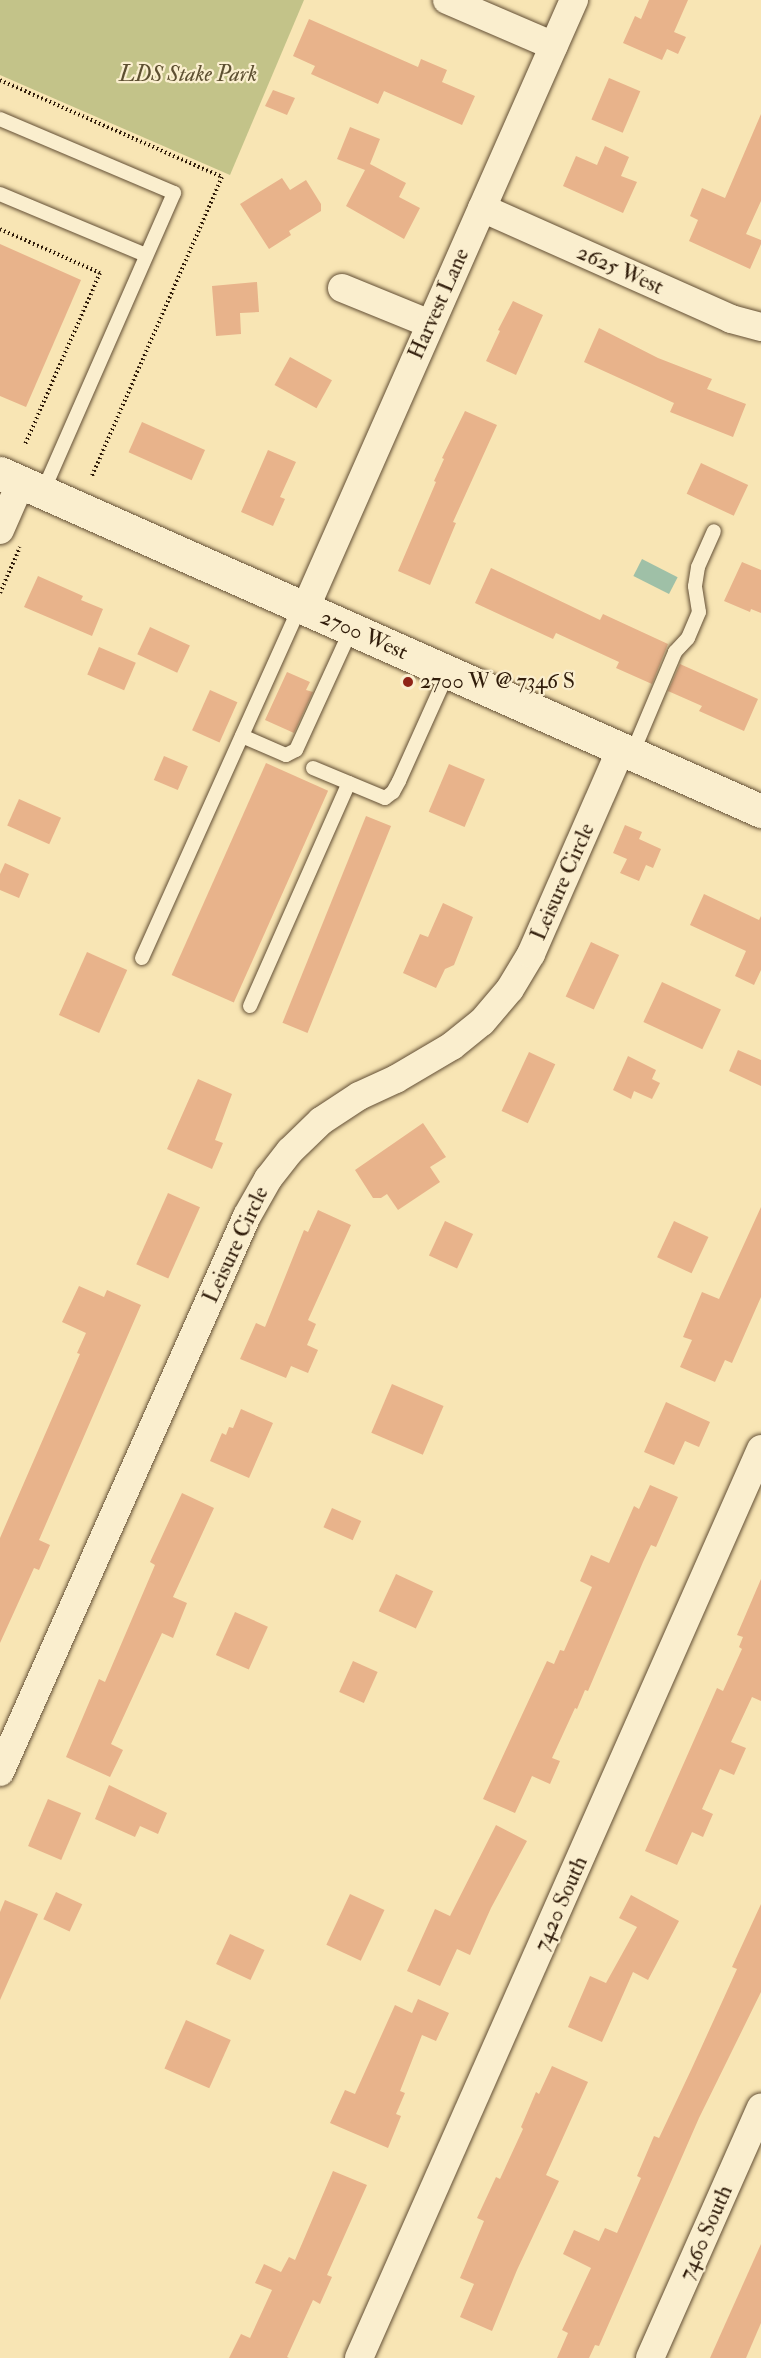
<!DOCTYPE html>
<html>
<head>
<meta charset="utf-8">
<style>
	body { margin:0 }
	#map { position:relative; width:761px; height:2358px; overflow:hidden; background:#f8e5b4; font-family:"IM FELL Double Pica",serif }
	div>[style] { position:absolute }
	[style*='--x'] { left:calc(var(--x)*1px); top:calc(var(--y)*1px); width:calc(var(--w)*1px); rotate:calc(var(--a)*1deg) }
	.green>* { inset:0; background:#c3c389 }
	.water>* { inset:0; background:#9fc0a7; transform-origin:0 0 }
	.building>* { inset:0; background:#e8b38b; transform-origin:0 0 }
	.path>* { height:4px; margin-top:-2px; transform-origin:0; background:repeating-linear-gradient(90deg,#311d0b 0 1.5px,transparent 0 4.5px) }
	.roads { filter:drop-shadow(0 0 2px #634f35) drop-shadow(0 0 2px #634f35) }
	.lane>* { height:14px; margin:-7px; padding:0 7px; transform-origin:7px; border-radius:7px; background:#faeece }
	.street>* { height:28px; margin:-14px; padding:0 14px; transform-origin:14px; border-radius:14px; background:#faeece }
	.secondary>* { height:33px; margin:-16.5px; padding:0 16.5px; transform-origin:16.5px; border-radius:16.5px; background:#faeece }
	.dots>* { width:16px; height:16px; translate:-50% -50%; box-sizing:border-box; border:3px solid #faeece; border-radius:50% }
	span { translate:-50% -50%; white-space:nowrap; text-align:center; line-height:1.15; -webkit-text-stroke:4.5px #faeece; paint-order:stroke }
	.park-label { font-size:22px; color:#5d4f31; font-style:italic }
	.street-label { font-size:22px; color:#311d0b }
	.poi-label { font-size:22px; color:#311d0b }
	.left { translate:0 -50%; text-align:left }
</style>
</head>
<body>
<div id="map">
	<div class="green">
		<div style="clip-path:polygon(0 0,304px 0,230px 175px,0 75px)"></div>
	</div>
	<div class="water">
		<div style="left:642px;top:559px;width:40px;height:19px;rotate:27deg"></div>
	</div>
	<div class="building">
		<div style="clip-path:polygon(649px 0,688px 0,674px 32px,686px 37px,678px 54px,667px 49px,662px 60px,623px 43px,635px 16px,641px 19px)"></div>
		<div style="clip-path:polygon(309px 19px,418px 67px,421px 59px,447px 70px,442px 82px,475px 96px,462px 125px,384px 91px,378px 104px,311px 74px,315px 66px,293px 56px)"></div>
		<div style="left:609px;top:78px;width:34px;height:45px;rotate:23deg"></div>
		<div style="clip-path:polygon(273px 90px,295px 98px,287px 115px,265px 106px)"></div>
		<div style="clip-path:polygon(761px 114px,761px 201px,746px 234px,761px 240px,761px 244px,750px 269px,689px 241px,698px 220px,690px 216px,702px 188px,725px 198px)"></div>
		<div style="clip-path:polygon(350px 127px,380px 139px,370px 164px,406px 183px,399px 197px,420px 208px,404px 239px,346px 206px,365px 170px,337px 159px)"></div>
		<div style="clip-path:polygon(605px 146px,629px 157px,621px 176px,637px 182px,623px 213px,563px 186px,576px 156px,597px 165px)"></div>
		<div style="clip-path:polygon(282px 178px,290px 190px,306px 180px,321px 204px,321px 211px,289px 231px,291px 235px,269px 249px,240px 204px)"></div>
		<div style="clip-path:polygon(0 244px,81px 280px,26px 407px,0 396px)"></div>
		<div style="clip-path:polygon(257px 282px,259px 312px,240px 313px,241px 334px,216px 336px,212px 286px)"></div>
		<div style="clip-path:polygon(513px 301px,543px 315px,516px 375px,486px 361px,500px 331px,498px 330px)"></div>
		<div style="clip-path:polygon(599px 328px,658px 358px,712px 379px,707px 389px,746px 404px,733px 437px,670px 412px,674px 403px,584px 362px)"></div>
		<div style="left:290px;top:357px;width:48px;height:32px;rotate:29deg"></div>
		<div style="clip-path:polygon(465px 411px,497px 425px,453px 522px,456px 523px,430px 585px,398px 571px,436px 482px,434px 481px,444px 459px,442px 458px)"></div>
		<div style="left:142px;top:422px;width:69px;height:33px;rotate:24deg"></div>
		<div style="clip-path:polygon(268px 450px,296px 462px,280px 497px,285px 499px,273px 526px,241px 512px)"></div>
		<div style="left:701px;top:463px;width:52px;height:34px;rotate:25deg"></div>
		<div style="clip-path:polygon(742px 562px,761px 570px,761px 613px,751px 609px,750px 612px,724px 601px)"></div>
		<div style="clip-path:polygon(491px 568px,600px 620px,603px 614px,668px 644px,652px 684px,616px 668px,619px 662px,556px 633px,553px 639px,475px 603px)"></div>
		<div style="clip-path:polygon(38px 576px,83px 596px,81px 600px,103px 609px,92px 636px,24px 607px)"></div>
		<div style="left:150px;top:627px;width:44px;height:30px;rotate:25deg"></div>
		<div style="left:99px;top:647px;width:40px;height:30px;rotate:23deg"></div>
		<div style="clip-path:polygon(680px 664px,758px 699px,744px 731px,699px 711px,702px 706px,668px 691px)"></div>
		<div style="clip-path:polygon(287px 672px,310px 682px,306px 690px,313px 692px,294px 733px,265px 720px)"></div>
		<div style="left:210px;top:690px;width:30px;height:44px;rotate:24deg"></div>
		<div style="left:164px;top:756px;width:26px;height:26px;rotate:23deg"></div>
		<div style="left:266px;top:763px;width:68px;height:232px;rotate:24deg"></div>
		<div style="left:449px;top:764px;width:39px;height:52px;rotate:23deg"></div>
		<div style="left:19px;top:799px;width:46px;height:29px;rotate:24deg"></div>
		<div style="left:366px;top:816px;width:27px;height:223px;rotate:22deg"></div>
		<div style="clip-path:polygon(625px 825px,642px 832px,639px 839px,661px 849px,653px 868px,646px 865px,639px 881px,620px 873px,627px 859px,613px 853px)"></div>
		<div style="clip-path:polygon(5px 863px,29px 874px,19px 898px,0 890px,0 874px)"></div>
		<div style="clip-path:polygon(704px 894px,759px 920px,761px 916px,761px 970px,754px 985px,735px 976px,746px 951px,690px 925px)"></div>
		<div style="clip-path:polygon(443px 903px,473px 917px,454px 965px,445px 969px,436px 988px,403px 973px,420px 934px,428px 937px)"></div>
		<div style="left:591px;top:942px;width:31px;height:60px;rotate:25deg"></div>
		<div style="left:87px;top:952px;width:44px;height:69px;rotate:24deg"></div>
		<div style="left:662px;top:982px;width:65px;height:44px;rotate:25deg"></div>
		<div style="clip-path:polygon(738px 1050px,761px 1060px,761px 1086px,729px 1071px)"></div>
		<div style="left:529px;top:1052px;width:29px;height:65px;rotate:25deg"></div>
		<div style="clip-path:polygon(628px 1056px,656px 1070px,652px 1079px,660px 1083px,652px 1099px,634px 1091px,631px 1099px,613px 1090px)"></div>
		<div style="clip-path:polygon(198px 1079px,232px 1094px,215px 1140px,223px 1143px,212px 1169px,167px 1149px)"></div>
		<div style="clip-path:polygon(423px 1123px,446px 1157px,430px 1167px,440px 1182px,398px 1210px,387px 1194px,381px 1198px,373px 1198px,355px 1170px)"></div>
		<div style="left:168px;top:1193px;width:35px;height:78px;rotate:24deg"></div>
		<div style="clip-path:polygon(761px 1207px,761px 1297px,732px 1363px,725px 1360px,715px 1382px,680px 1367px,692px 1340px,683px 1337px,702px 1292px,719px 1299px)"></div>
		<div style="clip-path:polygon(318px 1210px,351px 1225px,308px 1320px,316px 1324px,307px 1345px,318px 1350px,308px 1373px,291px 1366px,286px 1378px,240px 1359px,256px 1323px,265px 1327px,304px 1230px,308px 1232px)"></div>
		<div style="left:445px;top:1221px;width:31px;height:38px;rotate:25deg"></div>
		<div style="left:674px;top:1221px;width:38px;height:40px;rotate:25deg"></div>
		<div style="clip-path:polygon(79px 1286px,104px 1297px,107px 1290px,141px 1305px,39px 1540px,50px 1545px,39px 1570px,34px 1568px,0 1643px,0 1538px,80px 1354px,77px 1353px,86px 1333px,62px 1322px)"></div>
		<div style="left:392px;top:1384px;width:56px;height:53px;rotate:23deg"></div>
		<div style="clip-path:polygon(666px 1402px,710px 1422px,699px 1447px,685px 1441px,674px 1465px,644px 1452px)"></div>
		<div style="clip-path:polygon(241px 1409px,273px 1423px,249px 1478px,210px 1461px,222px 1433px,226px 1435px,229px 1427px,233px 1428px)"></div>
		<div style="clip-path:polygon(650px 1485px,678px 1497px,656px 1547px,651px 1545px,643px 1562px,588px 1691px,585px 1690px,577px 1709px,575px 1708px,552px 1758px,560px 1761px,550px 1784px,532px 1776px,515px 1813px,483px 1799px,547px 1661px,554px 1664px,560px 1650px,564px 1651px,592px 1587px,580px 1581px,591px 1555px,609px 1563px,634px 1506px,639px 1509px)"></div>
		<div style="clip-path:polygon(182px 1493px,214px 1508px,173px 1597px,187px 1603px,173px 1638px,162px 1633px,111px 1744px,123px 1750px,110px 1777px,66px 1757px,99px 1679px,105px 1682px,155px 1565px,150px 1562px)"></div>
		<div style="left:332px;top:1508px;width:32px;height:21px;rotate:24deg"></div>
		<div style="left:396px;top:1574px;width:41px;height:41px;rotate:25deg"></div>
		<div style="clip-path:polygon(761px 1579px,761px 1701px,752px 1697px,731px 1742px,746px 1748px,734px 1775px,720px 1769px,702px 1809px,713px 1814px,703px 1837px,692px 1832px,677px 1865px,645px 1851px,717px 1688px,723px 1691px,742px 1649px,739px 1647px,743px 1637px,737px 1635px)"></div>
		<div style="left:235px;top:1612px;width:36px;height:47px;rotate:24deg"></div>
		<div style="left:353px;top:1661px;width:27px;height:34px;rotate:24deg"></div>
		<div style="clip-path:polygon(109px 1785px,167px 1813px,158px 1834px,140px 1826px,135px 1837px,95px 1819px)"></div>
		<div style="left:48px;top:1799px;width:36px;height:51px;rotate:23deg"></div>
		<div style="clip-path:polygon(496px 1825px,527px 1841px,491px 1908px,470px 1955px,457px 1949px,440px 1986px,407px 1971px,435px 1909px,450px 1916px)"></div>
		<div style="left:56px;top:1892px;width:29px;height:30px;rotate:25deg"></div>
		<div style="left:350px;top:1894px;width:38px;height:56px;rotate:25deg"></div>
		<div style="clip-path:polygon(631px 1895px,679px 1921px,648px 1980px,633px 1972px,602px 2042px,568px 2027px,590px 1976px,606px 1983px,637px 1927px,619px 1918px)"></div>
		<div style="clip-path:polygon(5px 1900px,38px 1914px,0 2000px,0 1912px)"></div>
		<div style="clip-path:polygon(761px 1904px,761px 1992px,699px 2118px,599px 2346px,595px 2345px,589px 2358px,557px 2358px,568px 2333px,562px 2330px,591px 2268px,563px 2254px,574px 2230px,599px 2241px,605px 2228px,617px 2233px,641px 2178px,637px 2176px,654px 2136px,659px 2138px,692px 2068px,737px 1969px,732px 1967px)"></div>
		<div style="left:230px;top:1934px;width:38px;height:33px;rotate:25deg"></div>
		<div style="clip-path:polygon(418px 1999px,449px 2013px,436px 2041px,422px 2035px,400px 2091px,405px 2093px,396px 2114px,401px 2116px,388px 2148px,330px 2123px,345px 2090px,355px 2094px,395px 2005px,412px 2013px)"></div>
		<div style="left:186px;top:2020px;width:49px;height:53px;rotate:24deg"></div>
		<div style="clip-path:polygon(552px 2066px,588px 2082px,546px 2175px,559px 2181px,517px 2270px,492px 2331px,460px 2317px,474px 2284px,460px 2278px,484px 2221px,477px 2218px,496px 2177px,500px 2179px,523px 2129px,521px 2127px,536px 2092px,539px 2094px)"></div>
		<div style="clip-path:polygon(333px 2171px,367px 2185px,327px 2275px,332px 2277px,320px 2304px,313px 2300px,287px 2357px,289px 2358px,229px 2358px,241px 2334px,250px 2338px,272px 2290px,255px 2283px,264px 2264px,281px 2272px,289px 2257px,295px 2260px)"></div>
		<div style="clip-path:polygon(761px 2244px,761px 2323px,746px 2358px,710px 2358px)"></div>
	</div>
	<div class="path">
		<div style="--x:0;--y:80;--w:242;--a:23.6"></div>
		<div style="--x:222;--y:177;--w:326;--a:113.5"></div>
		<div style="--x:0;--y:229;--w:109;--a:23.7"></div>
		<div style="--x:100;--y:273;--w:188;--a:113.6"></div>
		<div style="--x:0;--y:593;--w:50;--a:-66.5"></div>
	</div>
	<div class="roads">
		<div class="lane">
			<div style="--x:0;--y:119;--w:189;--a:23"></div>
			<div style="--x:174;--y:193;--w:326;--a:113.7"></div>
			<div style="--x:0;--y:194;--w:158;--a:22.7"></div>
			<div style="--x:242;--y:736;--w:48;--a:23.4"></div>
			<div style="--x:286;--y:755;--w:11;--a:-27"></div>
			<div style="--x:296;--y:750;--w:132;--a:-65.4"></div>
			<div style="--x:632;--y:754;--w:111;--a:-67.1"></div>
			<div style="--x:675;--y:652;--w:19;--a:-47"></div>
			<div style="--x:688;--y:638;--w:28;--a:-67"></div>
			<div style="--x:699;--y:612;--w:26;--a:-99"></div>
			<div style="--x:695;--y:586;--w:19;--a:-81"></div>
			<div style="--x:698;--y:567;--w:39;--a:-66"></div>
			<div style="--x:313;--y:768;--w:78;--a:22.6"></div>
			<div style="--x:385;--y:798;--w:10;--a:-37"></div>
			<div style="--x:393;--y:792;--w:13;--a:-61"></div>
			<div style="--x:399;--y:781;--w:120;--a:-65.8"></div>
			<div style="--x:142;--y:958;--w:385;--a:-65.8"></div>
			<div style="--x:250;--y:1006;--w:244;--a:-66.1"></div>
		</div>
		<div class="street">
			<div style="--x:447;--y:0;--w:116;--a:23.3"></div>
			<div style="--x:482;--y:208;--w:273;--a:24"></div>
			<div style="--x:731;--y:319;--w:31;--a:15"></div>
			<div style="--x:342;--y:288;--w:95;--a:22.2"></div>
			<div style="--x:0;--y:530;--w:52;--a:-66.4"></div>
			<div style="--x:305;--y:609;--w:666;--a:-66.17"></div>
			<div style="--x:0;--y:1772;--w:608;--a:-66.05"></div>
			<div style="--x:247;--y:1216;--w:43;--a:-60.4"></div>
			<div style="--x:268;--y:1179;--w:36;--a:-52"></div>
			<div style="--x:290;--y:1151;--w:43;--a:-44.1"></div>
			<div style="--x:321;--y:1121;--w:45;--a:-33.3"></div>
			<div style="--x:359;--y:1096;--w:41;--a:-24.7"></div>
			<div style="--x:396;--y:1079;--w:65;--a:-30.5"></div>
			<div style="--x:452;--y:1046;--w:38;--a:-39"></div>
			<div style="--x:482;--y:1022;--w:43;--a:-49.7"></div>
			<div style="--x:510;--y:989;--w:41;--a:-59"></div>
			<div style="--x:531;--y:954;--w:224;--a:-66.3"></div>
			<div style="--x:359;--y:2358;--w:994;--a:-66.14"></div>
			<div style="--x:650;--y:2358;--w:274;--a:-66.1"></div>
		</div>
		<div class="secondary">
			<div style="--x:0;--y:473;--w:833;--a:23.95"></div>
		</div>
	</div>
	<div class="dots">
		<div style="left:408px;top:682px;background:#8f2418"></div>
	</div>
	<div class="park-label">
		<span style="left:188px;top:75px">LDS Stake Park</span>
	</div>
	<div class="street-label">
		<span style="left:620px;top:270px;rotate:24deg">2625 West</span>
		<span style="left:439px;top:304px;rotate:-66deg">Harvest Lane</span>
		<span style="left:364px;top:635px;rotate:24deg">2700 West</span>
		<span style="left:563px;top:882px;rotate:-66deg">Leisure Circle</span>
		<span style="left:236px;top:1245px;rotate:-65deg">Leisure Circle</span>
		<span style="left:561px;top:1904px;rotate:-66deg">7420 South</span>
		<span style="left:706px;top:2233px;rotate:-66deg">7460 South</span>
	</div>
	<div class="poi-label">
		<span class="left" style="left:420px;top:682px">2700 W @ 7346 S</span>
	</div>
</div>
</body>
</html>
